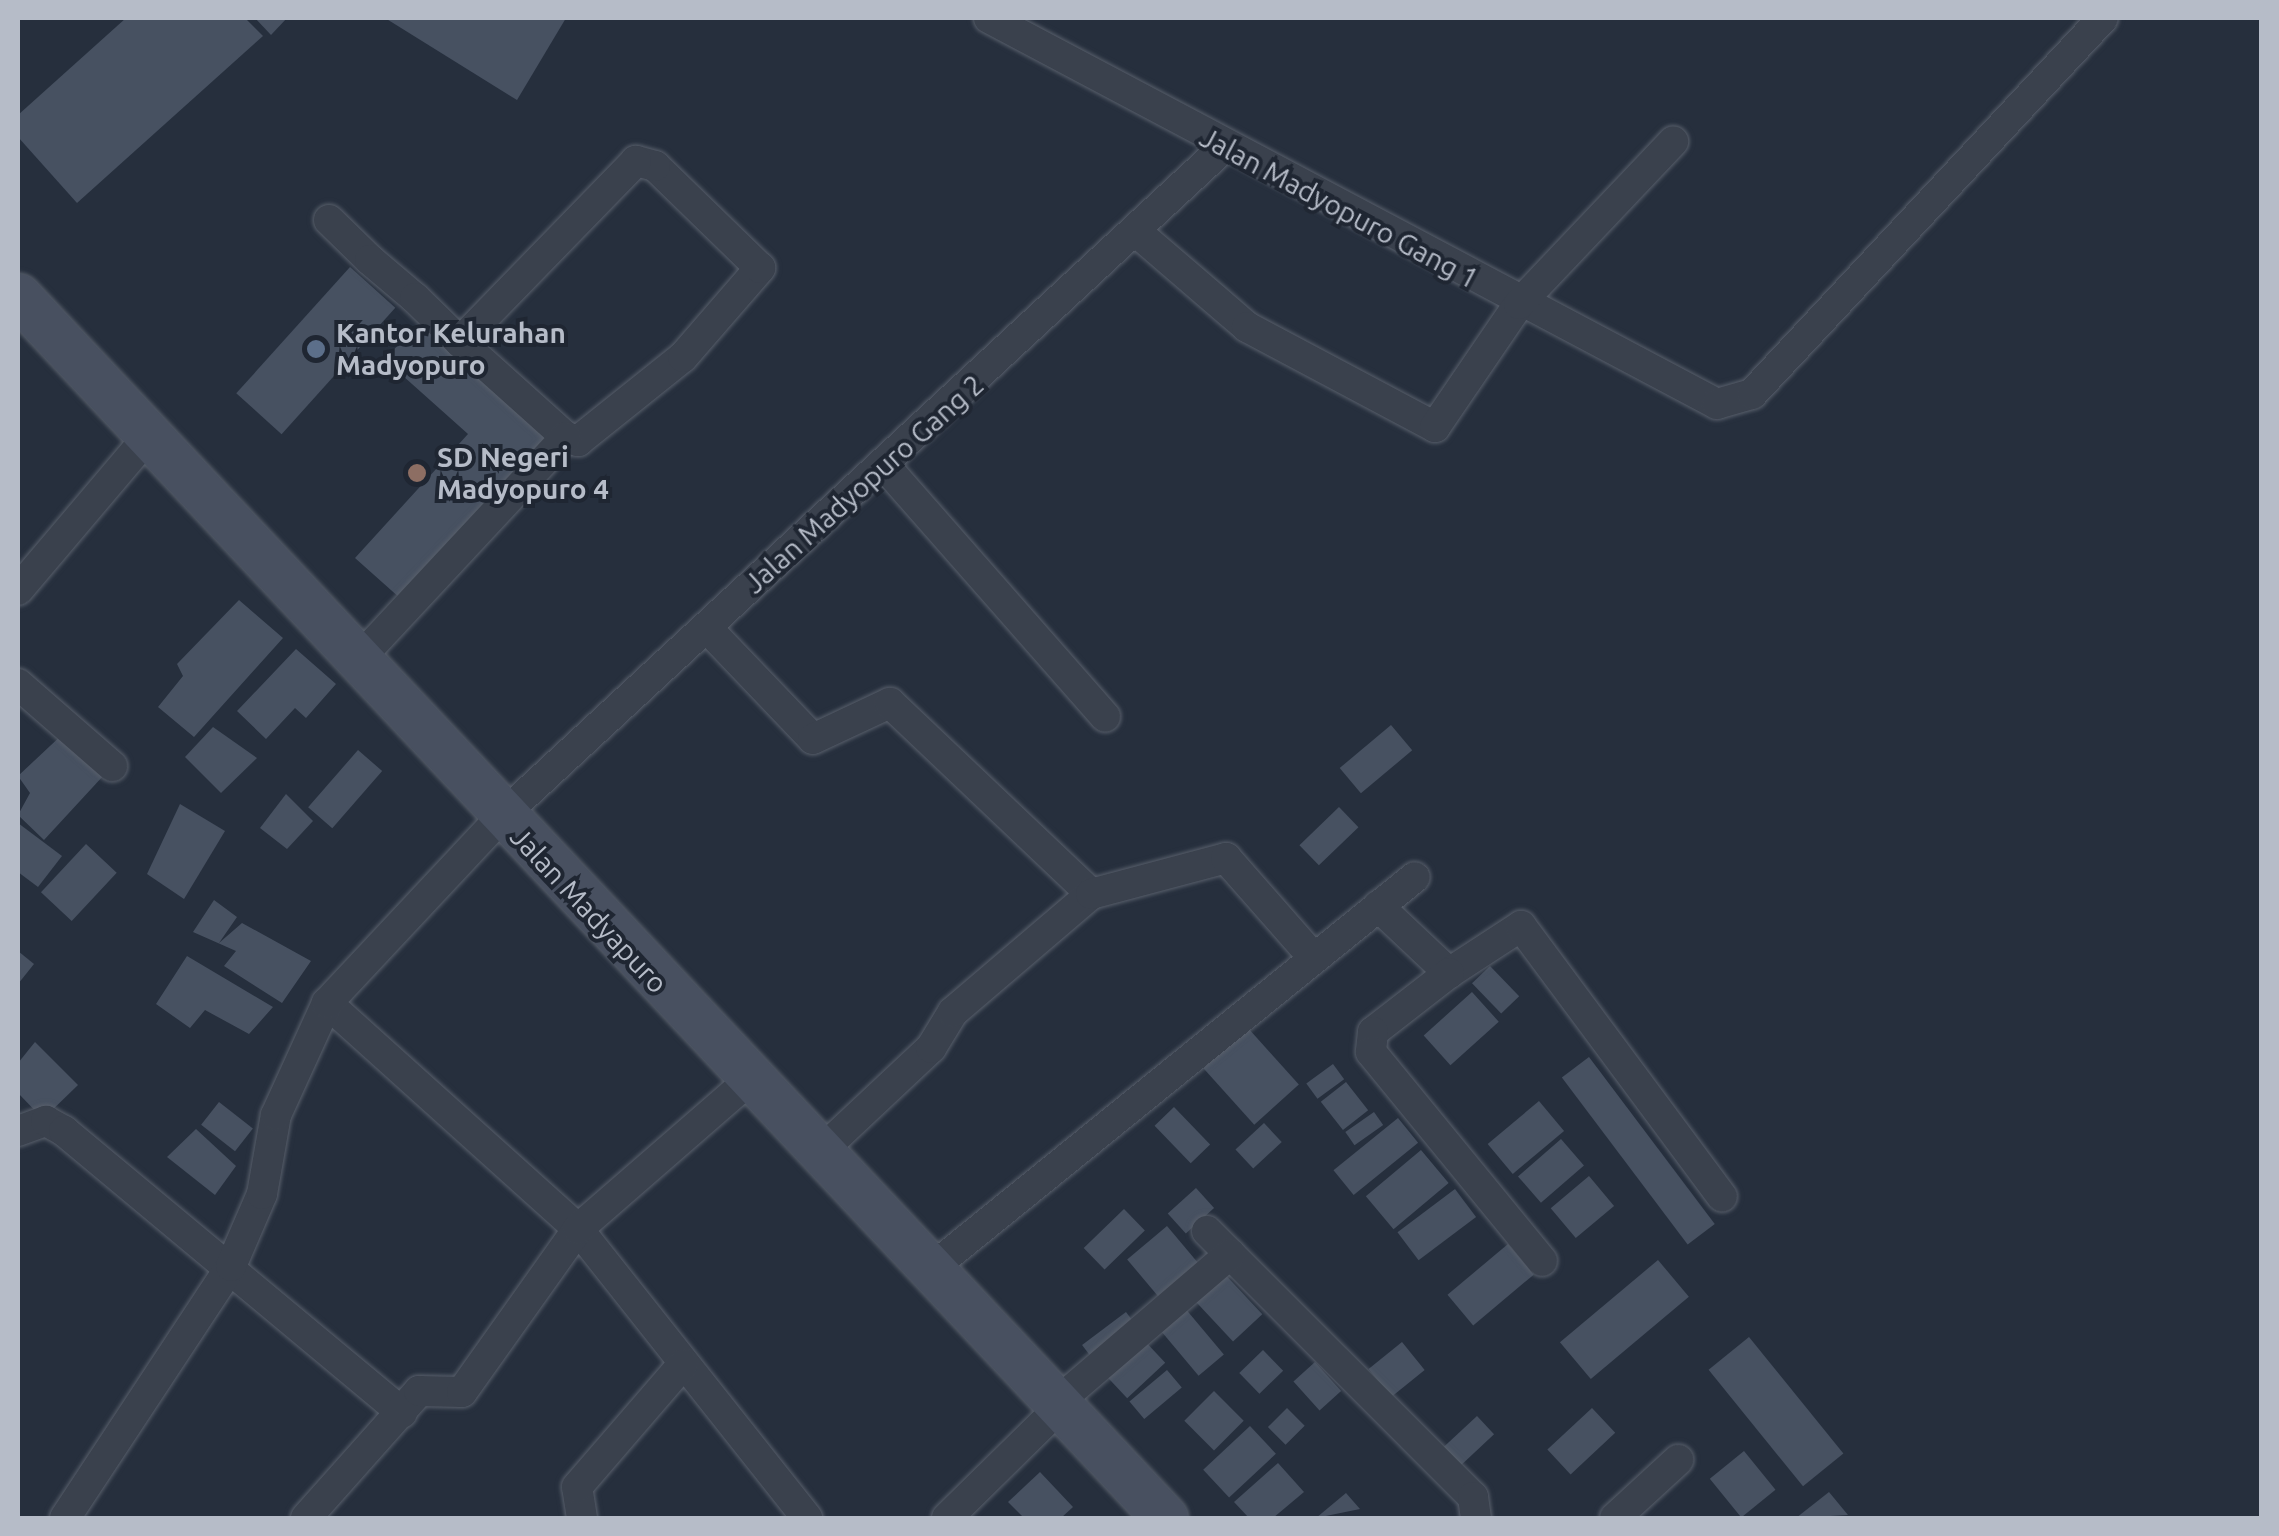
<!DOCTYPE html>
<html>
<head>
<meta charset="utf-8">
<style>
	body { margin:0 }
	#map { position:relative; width:2279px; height:1536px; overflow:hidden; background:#262f3d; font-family:Ubuntu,sans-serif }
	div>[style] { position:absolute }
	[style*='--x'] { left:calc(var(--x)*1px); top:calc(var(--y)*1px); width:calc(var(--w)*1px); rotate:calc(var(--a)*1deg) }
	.building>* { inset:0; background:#475161; transform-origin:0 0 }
	.roads { filter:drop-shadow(0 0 2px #585f6b) drop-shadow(0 0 2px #585f6b) }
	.street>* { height:30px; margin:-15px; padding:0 15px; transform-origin:15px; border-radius:15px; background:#3a414d }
	.secondary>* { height:45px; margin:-22.5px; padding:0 22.5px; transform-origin:22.5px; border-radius:22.5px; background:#485060 }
	.dots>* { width:28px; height:28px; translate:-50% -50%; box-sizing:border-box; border:5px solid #1f2632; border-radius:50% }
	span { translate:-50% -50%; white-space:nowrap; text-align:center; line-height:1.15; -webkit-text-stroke:8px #1f2632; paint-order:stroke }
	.street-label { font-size:28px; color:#b6bcc8 }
	.poi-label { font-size:28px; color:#b6bcc8; font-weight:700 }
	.left { translate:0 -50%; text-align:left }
	.frame { position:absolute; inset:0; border:20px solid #b6bcc8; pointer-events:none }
</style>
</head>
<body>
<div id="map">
	<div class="building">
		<div style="clip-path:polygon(126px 18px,245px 18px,263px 36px,77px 203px,18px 137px,18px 115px)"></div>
		<div style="clip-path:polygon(255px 18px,287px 18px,271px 35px)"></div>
		<div style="clip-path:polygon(385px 18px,566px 18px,517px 100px)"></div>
		<div style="left:350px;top:267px;width:61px;height:170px;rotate:42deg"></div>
		<div style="clip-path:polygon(421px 323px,552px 432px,401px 599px,355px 558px,468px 434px,384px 359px)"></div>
		<div style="clip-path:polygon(239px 600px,283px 638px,194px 737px,158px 707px,183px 676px,177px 664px)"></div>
		<div style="clip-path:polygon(296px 649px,336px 684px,306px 718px,295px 708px,266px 739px,237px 711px)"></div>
		<div style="left:1391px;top:725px;width:33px;height:67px;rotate:50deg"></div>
		<div style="clip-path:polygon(213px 727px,257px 758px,221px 793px,185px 757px)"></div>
		<div style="clip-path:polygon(66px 731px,104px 775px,44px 840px,18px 815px,30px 793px,18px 776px)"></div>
		<div style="left:358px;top:750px;width:32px;height:76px;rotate:41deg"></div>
		<div style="clip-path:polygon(286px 794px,313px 821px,287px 849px,260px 828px)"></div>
		<div style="clip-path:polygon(180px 804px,225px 831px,184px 899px,147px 874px)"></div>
		<div style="left:1339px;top:807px;width:28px;height:55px;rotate:46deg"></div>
		<div style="clip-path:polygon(18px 823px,62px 856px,38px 887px,18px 872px)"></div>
		<div style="left:86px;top:844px;width:42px;height:66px;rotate:43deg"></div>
		<div style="clip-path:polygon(214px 900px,237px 917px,219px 943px,242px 923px,311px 961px,282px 1003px,224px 966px,236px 951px,193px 932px)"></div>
		<div style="clip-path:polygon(18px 951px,34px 964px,18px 984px)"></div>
		<div style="clip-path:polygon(187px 956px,273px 1007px,249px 1034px,205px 1010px,190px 1028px,156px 1004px)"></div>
		<div style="left:1490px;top:966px;width:42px;height:25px;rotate:46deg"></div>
		<div style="left:1472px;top:992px;width:40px;height:65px;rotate:48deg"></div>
		<div style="left:1248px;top:1028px;width:76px;height:60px;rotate:48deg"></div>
		<div style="clip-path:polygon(35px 1042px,78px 1085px,43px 1119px,18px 1093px,18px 1063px)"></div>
		<div style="left:1589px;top:1057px;width:209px;height:34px;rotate:53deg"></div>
		<div style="left:1333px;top:1064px;width:19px;height:33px;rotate:54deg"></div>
		<div style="left:1346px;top:1082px;width:36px;height:32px;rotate:52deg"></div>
		<div style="left:1539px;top:1101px;width:39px;height:67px;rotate:50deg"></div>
		<div style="left:219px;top:1102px;width:43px;height:29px;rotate:38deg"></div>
		<div style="left:1174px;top:1107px;width:52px;height:27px;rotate:46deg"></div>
		<div style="left:1374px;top:1112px;width:16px;height:35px;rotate:55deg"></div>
		<div style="left:1398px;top:1118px;width:32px;height:83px;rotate:51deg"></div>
		<div style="left:1264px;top:1123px;width:26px;height:39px;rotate:47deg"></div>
		<div style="clip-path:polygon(196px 1129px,236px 1166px,215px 1195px,167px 1157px)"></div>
		<div style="left:1561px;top:1139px;width:35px;height:57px;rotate:49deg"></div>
		<div style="left:1421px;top:1150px;width:43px;height:72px;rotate:50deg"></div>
		<div style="left:1589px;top:1176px;width:39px;height:50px;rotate:50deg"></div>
		<div style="left:1196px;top:1188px;width:27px;height:38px;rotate:48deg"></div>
		<div style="left:1455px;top:1189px;width:35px;height:72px;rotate:53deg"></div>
		<div style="left:1124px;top:1209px;width:30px;height:56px;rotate:46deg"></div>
		<div style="left:1167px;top:1226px;width:52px;height:52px;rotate:50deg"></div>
		<div style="left:1508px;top:1244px;width:40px;height:79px;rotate:50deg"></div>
		<div style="left:1658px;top:1260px;width:48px;height:128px;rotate:50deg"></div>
		<div style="left:1220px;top:1269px;width:62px;height:40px;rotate:47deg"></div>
		<div style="left:1184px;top:1307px;width:62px;height:33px;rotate:50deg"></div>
		<div style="left:1126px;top:1312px;width:21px;height:55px;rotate:53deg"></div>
		<div style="left:1749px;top:1337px;width:150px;height:52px;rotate:51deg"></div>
		<div style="left:1142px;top:1338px;width:34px;height:52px;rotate:47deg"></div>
		<div style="left:1402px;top:1342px;width:36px;height:43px;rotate:51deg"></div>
		<div style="left:1263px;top:1350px;width:29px;height:33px;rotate:46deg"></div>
		<div style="left:1315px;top:1362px;width:39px;height:29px;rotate:48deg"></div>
		<div style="left:1167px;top:1370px;width:23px;height:49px;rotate:50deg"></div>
		<div style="left:1214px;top:1391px;width:42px;height:42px;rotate:45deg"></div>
		<div style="left:1287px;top:1408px;width:25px;height:27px;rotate:45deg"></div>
		<div style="left:1592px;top:1408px;width:34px;height:61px;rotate:47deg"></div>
		<div style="left:1477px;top:1416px;width:25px;height:50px;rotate:47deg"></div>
		<div style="left:1250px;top:1426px;width:38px;height:64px;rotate:47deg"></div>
		<div style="left:1744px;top:1451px;width:50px;height:44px;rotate:51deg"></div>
		<div style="clip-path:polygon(1278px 1463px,1304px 1492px,1273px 1518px,1249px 1518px,1234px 1502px)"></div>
		<div style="clip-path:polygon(1040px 1472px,1073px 1507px,1061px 1518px,1024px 1518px,1008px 1502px)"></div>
		<div style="clip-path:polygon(1829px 1492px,1848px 1515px,1796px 1518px)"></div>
		<div style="clip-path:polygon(1346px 1493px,1360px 1509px,1316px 1518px)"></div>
	</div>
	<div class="roads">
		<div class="street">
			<div style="--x:989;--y:18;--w:824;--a:27.93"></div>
			<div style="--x:1717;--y:404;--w:36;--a:-16"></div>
			<div style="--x:1752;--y:394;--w:514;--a:-46.97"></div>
			<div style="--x:329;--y:220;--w:57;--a:44.3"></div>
			<div style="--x:370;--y:260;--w:59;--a:40.2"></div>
			<div style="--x:415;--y:298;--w:63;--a:44.4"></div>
			<div style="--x:460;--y:342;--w:142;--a:41.9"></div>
			<div style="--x:566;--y:437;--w:13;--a:18"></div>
			<div style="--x:578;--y:441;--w:134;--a:-38.7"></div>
			<div style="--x:683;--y:357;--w:118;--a:-49.1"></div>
			<div style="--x:760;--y:268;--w:146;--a:-135.8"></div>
			<div style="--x:655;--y:166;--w:20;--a:-165"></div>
			<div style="--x:636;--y:161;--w:252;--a:134.2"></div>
			<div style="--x:1139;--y:234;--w:143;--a:40.7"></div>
			<div style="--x:1247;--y:327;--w:213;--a:28"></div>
			<div style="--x:1435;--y:427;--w:149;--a:-55.7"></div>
			<div style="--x:1519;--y:304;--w:224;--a:-46.5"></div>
			<div style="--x:884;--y:465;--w:335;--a:48.7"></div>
			<div style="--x:18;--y:590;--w:198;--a:-49.7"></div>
			<div style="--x:707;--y:628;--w:153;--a:46.3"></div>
			<div style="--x:813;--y:739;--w:85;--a:-25.1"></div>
			<div style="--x:890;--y:703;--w:277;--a:43.5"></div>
			<div style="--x:357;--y:661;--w:306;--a:-47"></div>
			<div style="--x:18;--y:684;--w:125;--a:41.1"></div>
			<div style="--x:1378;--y:906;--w:98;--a:43.3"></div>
			<div style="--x:1449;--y:973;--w:86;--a:-33.1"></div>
			<div style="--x:1521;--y:926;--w:337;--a:53.4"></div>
			<div style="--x:1449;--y:973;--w:96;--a:142.2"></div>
			<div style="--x:1373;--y:1032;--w:20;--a:96"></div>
			<div style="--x:1371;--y:1052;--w:270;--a:50.7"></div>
			<div style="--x:327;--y:1003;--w:338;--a:42"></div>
			<div style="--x:578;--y:1229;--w:369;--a:51.6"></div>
			<div style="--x:18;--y:1131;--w:30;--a:-20"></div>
			<div style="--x:46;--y:1121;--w:21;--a:29"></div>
			<div style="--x:64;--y:1131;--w:440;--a:39.8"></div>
			<div style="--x:819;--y:1153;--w:154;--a:-43.2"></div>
			<div style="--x:931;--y:1048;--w:42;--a:-58.6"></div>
			<div style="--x:953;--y:1012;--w:182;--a:-40.5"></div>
			<div style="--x:1091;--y:894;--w:140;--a:-14.9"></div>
			<div style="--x:1226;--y:858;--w:133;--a:48.7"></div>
			<div style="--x:1207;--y:1231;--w:376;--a:45"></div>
			<div style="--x:1473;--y:1497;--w:21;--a:82"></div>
			<div style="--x:932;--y:1268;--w:621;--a:-38.99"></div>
			<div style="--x:1054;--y:1405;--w:232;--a:-40.6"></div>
			<div style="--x:65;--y:1518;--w:302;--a:-56.6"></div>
			<div style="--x:231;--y:1266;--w:78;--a:-66.7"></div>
			<div style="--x:262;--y:1194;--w:80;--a:-80"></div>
			<div style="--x:276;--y:1115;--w:123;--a:-65.5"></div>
			<div style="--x:327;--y:1003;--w:256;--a:-46.9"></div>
			<div style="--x:502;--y:816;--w:983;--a:-42.81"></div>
			<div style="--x:306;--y:1518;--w:170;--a:-48.3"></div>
			<div style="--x:419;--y:1391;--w:43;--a:1.3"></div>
			<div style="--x:462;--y:1392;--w:200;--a:-54.6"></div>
			<div style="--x:578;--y:1229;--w:225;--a:-41"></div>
			<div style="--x:582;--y:1518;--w:31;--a:-99"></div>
			<div style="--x:577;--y:1487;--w:162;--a:-49.2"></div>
			<div style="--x:947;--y:1518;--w:156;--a:-44.5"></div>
			<div style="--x:1615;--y:1518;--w:86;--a:-42.6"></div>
		</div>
		<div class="secondary">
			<div style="--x:18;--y:296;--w:1676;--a:46.81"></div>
		</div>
	</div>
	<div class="dots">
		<div style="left:316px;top:349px;background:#5c6f8a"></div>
		<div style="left:417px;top:473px;background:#8d6e63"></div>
	</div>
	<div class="street-label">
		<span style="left:1339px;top:208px;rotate:28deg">Jalan Madyopuro Gang 1</span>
		<span style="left:864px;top:484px;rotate:-42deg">Jalan Madyopuro Gang 2</span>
		<span style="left:589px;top:910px;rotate:47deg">Jalan Madyapuro</span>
	</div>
	<div class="poi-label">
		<span class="left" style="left:336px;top:349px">Kantor Kelurahan<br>Madyopuro</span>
		<span class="left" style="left:437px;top:473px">SD Negeri<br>Madyopuro 4</span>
	</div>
	<div class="frame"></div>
</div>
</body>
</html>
